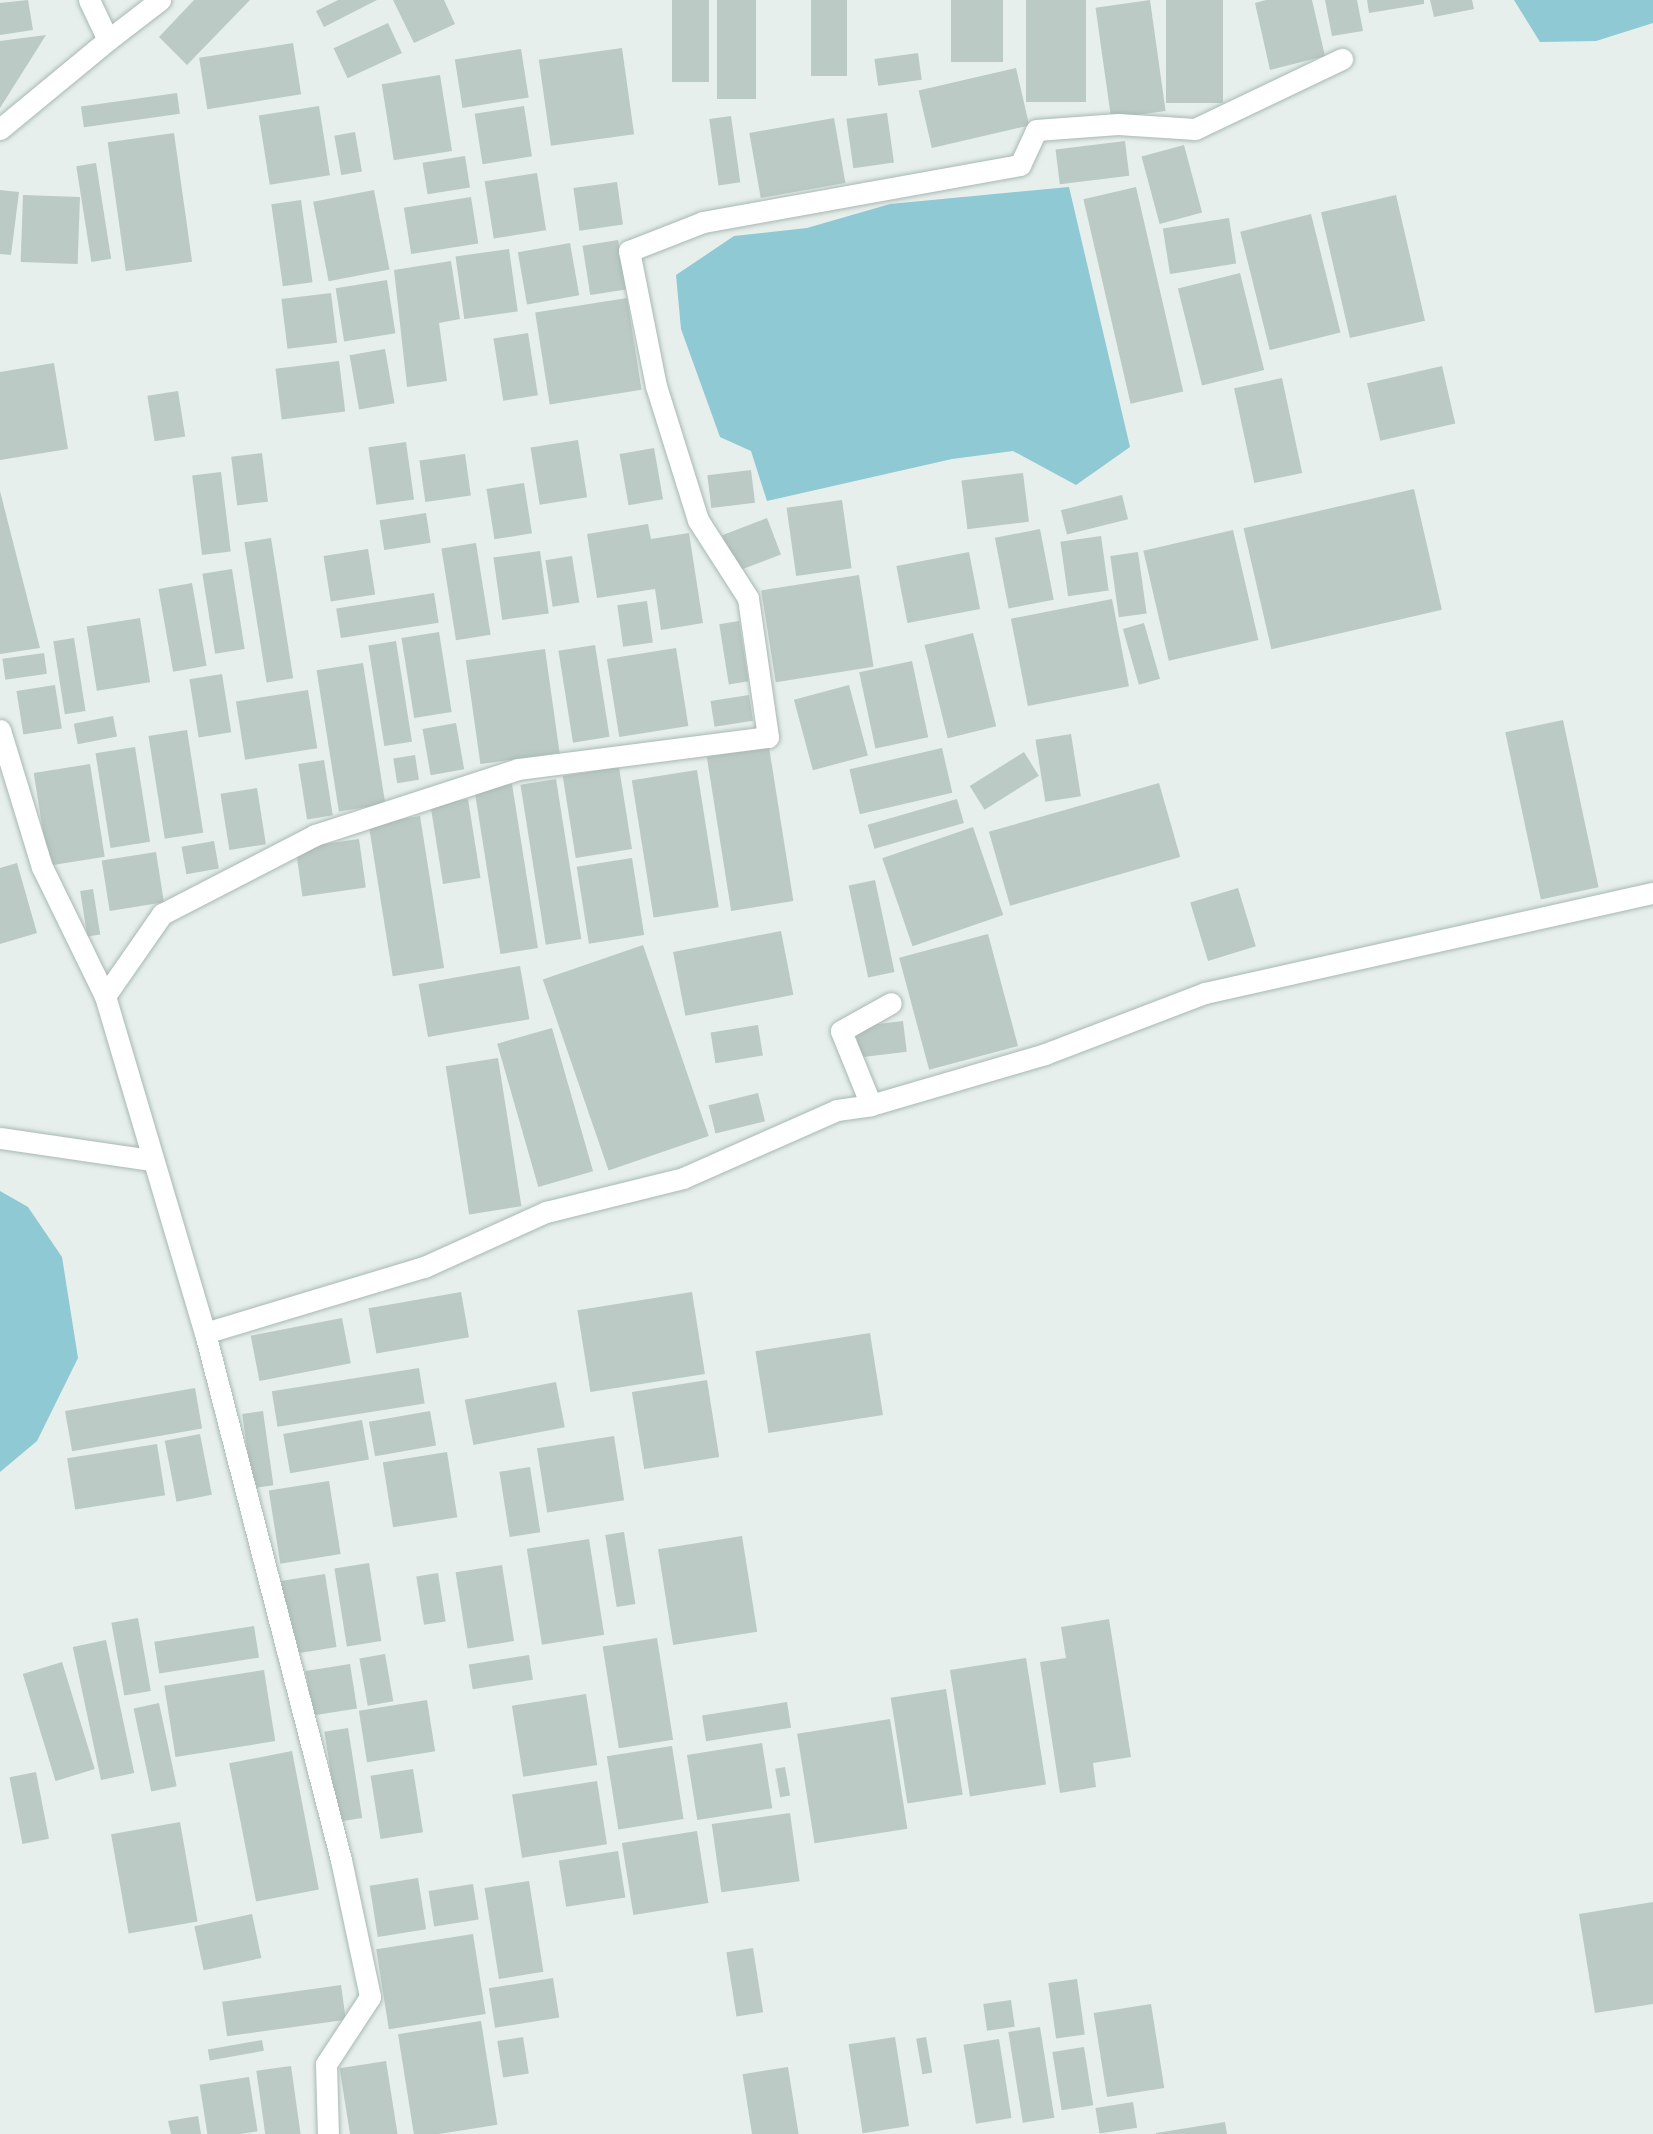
<!DOCTYPE html>
<html>
<head>
<meta charset="utf-8">
<style>
	body { margin:0 }
	#map { position:relative; width:1653px; height:2134px; overflow:hidden; background:#e6efeb; font-family:"Fira Sans Condensed",sans-serif }
	div>[style] { position:absolute }
	[style*='--x'] { left:calc(var(--x)*1px); top:calc(var(--y)*1px); width:calc(var(--w)*1px); rotate:calc(var(--a)*1deg) }
	.water>* { inset:0; background:#8ec9d4 }
	.building>* { inset:0; background:#bbcac4; transform-origin:0 0 }
	.roads { filter:drop-shadow(0 0 2px #a8b8b2) drop-shadow(0 0 2px #a8b8b2) }
	.street>* { height:21px; margin:-10.5px; padding:0 10.5px; transform-origin:10.5px; border-radius:10.5px; background:#fff }
	span { translate:-50% -50%; white-space:nowrap; text-align:center; line-height:1.15; -webkit-text-stroke:5px #f7fbf9; paint-order:stroke }
</style>
</head>
<body>
<div id="map">
	<div class="water">
		<div style="clip-path:polygon(1514px 0,1653px 0,1653px 23px,1596px 41px,1540px 42px)"></div>
		<div style="clip-path:polygon(1069px 187px,1130px 447px,1076px 485px,1013px 451px,952px 459px,767px 501px,751px 451px,720px 437px,681px 329px,676px 275px,734px 236px,807px 228px,890px 204px)"></div>
		<div style="clip-path:polygon(0 1191px,28px 1207px,62px 1257px,78px 1358px,37px 1441px,0 1472px)"></div>
	</div>
	<div class="building">
		<div style="clip-path:polygon(28px 0,33px 30px,0 35px,0 3px)"></div>
		<div style="clip-path:polygon(194px 0,250px 0,187px 65px,159px 37px)"></div>
		<div style="clip-path:polygon(338px 0,377px 0,324px 27px,316px 11px)"></div>
		<div style="clip-path:polygon(393px 0,444px 0,455px 24px,414px 43px)"></div>
		<div style="left:672px;top:0;width:37px;height:82px"></div>
		<div style="left:717px;top:0;width:39px;height:99px"></div>
		<div style="left:811px;top:0;width:36px;height:76px"></div>
		<div style="left:951px;top:0;width:52px;height:62px"></div>
		<div style="left:1026px;top:0;width:60px;height:102px"></div>
		<div style="left:1150px;top:0;width:112px;height:55px;rotate:82deg"></div>
		<div style="left:1166px;top:0;width:57px;height:103px"></div>
		<div style="clip-path:polygon(1266px 0,1312px 0,1325px 56px,1270px 70px,1255px 3px)"></div>
		<div style="clip-path:polygon(1325px 0,1357px 0,1363px 31px,1332px 36px)"></div>
		<div style="clip-path:polygon(1367px 0,1424px 0,1424px 4px,1369px 13px)"></div>
		<div style="clip-path:polygon(1430px 0,1472px 0,1474px 9px,1434px 17px)"></div>
		<div style="left:388px;top:23px;width:33px;height:60px;rotate:65deg"></div>
		<div style="clip-path:polygon(46px 35px,0 108px,0 41px)"></div>
		<div style="left:293px;top:43px;width:52px;height:95px;rotate:81deg"></div>
		<div style="left:622px;top:48px;width:87px;height:84px;rotate:82deg"></div>
		<div style="left:521px;top:49px;width:49px;height:67px;rotate:81deg"></div>
		<div style="left:918px;top:53px;width:27px;height:44px;rotate:82deg"></div>
		<div style="left:1016px;top:68px;width:59px;height:100px;rotate:77deg"></div>
		<div style="left:440px;top:75px;width:77px;height:59px;rotate:81deg"></div>
		<div style="left:177px;top:93px;width:21px;height:97px;rotate:82deg"></div>
		<div style="left:319px;top:106px;width:70px;height:61px;rotate:81deg"></div>
		<div style="left:524px;top:106px;width:51px;height:50px;rotate:81deg"></div>
		<div style="left:887px;top:113px;width:50px;height:41px;rotate:82deg"></div>
		<div style="left:731px;top:116px;width:67px;height:22px;rotate:82deg"></div>
		<div style="left:834px;top:118px;width:66px;height:86px;rotate:80deg"></div>
		<div style="left:355px;top:132px;width:40px;height:21px;rotate:80deg"></div>
		<div style="left:174px;top:133px;width:130px;height:67px;rotate:82deg"></div>
		<div style="left:1125px;top:141px;width:35px;height:70px;rotate:83deg"></div>
		<div style="left:1184px;top:145px;width:70px;height:44px;rotate:75deg"></div>
		<div style="left:465px;top:156px;width:32px;height:43px;rotate:81deg"></div>
		<div style="left:96px;top:163px;width:97px;height:20px;rotate:81deg"></div>
		<div style="left:537px;top:173px;width:58px;height:53px;rotate:81deg"></div>
		<div style="left:617px;top:182px;width:43px;height:44px;rotate:82deg"></div>
		<div style="left:1136px;top:187px;width:210px;height:54px;rotate:77deg"></div>
		<div style="clip-path:polygon(0 190px,19px 192px,11px 255px,0 254px)"></div>
		<div style="left:374px;top:190px;width:81px;height:62px;rotate:79deg"></div>
		<div style="left:23px;top:195px;width:57px;height:67px;rotate:2deg"></div>
		<div style="left:1396px;top:195px;width:129px;height:77px;rotate:77deg"></div>
		<div style="left:471px;top:197px;width:47px;height:68px;rotate:81deg"></div>
		<div style="left:301px;top:200px;width:83px;height:30px;rotate:82deg"></div>
		<div style="left:1311px;top:214px;width:122px;height:73px;rotate:76deg"></div>
		<div style="left:1229px;top:218px;width:46px;height:67px;rotate:81deg"></div>
		<div style="left:618px;top:240px;width:50px;height:36px;rotate:81deg"></div>
		<div style="left:570px;top:243px;width:53px;height:53px;rotate:80deg"></div>
		<div style="left:509px;top:249px;width:63px;height:54px;rotate:82deg"></div>
		<div style="clip-path:polygon(451px 261px,460px 319px,439px 323px,447px 381px,407px 387px,394px 270px)"></div>
		<div style="left:1240px;top:273px;width:100px;height:64px;rotate:76deg"></div>
		<div style="left:387px;top:280px;width:54px;height:52px;rotate:81deg"></div>
		<div style="left:331px;top:293px;width:50px;height:50px;rotate:83deg"></div>
		<div style="left:627px;top:298px;width:93px;height:93px;rotate:81deg"></div>
		<div style="left:528px;top:333px;width:63px;height:35px;rotate:81deg"></div>
		<div style="left:385px;top:349px;width:55px;height:36px;rotate:80deg"></div>
		<div style="left:339px;top:361px;width:51px;height:64px;rotate:83deg"></div>
		<div style="clip-path:polygon(54px 363px,68px 449px,0 460px,0 372px)"></div>
		<div style="left:1442px;top:366px;width:59px;height:77px;rotate:77deg"></div>
		<div style="left:1282px;top:378px;width:97px;height:49px;rotate:78deg"></div>
		<div style="left:178px;top:391px;width:46px;height:31px;rotate:81deg"></div>
		<div style="left:578px;top:440px;width:58px;height:48px;rotate:81deg"></div>
		<div style="left:406px;top:442px;width:58px;height:38px;rotate:82deg"></div>
		<div style="left:654px;top:448px;width:52px;height:35px;rotate:80deg"></div>
		<div style="left:262px;top:453px;width:49px;height:31px;rotate:83deg"></div>
		<div style="left:465px;top:454px;width:42px;height:46px;rotate:82deg"></div>
		<div style="left:751px;top:470px;width:33px;height:44px;rotate:83deg"></div>
		<div style="left:221px;top:472px;width:80px;height:29px;rotate:83deg"></div>
		<div style="left:1023px;top:473px;width:49px;height:62px;rotate:83deg"></div>
		<div style="left:524px;top:483px;width:51px;height:38px;rotate:81deg"></div>
		<div style="left:1414px;top:489px;width:124px;height:175px;rotate:77deg"></div>
		<div style="clip-path:polygon(0 491px,40px 648px,0 654px)"></div>
		<div style="left:1122px;top:495px;width:25px;height:63px;rotate:76deg"></div>
		<div style="left:842px;top:500px;width:69px;height:56px;rotate:82deg"></div>
		<div style="left:426px;top:513px;width:30px;height:47px;rotate:81deg"></div>
		<div style="left:767px;top:518px;width:39px;height:48px;rotate:69deg"></div>
		<div style="clip-path:polygon(648px 524px,651px 539px,689px 533px,703px 623px,661px 630px,655px 589px,597px 598px,587px 534px)"></div>
		<div style="left:1040px;top:529px;width:72px;height:46px;rotate:79deg"></div>
		<div style="left:1233px;top:530px;width:113px;height:92px;rotate:77deg"></div>
		<div style="left:1101px;top:536px;width:55px;height:41px;rotate:82deg"></div>
		<div style="left:271px;top:538px;width:142px;height:27px;rotate:81deg"></div>
		<div style="left:476px;top:543px;width:93px;height:35px;rotate:81deg"></div>
		<div style="left:368px;top:549px;width:46px;height:45px;rotate:81deg"></div>
		<div style="left:540px;top:551px;width:63px;height:47px;rotate:82deg"></div>
		<div style="left:969px;top:552px;width:58px;height:74px;rotate:79deg"></div>
		<div style="left:1138px;top:552px;width:62px;height:28px;rotate:82deg"></div>
		<div style="left:572px;top:556px;width:47px;height:27px;rotate:81deg"></div>
		<div style="left:232px;top:569px;width:81px;height:30px;rotate:81deg"></div>
		<div style="left:859px;top:575px;width:93px;height:99px;rotate:81deg"></div>
		<div style="left:192px;top:583px;width:84px;height:34px;rotate:80deg"></div>
		<div style="left:434px;top:593px;width:30px;height:99px;rotate:81deg"></div>
		<div style="left:1112px;top:599px;width:89px;height:103px;rotate:79deg"></div>
		<div style="left:647px;top:601px;width:42px;height:30px;rotate:82deg"></div>
		<div style="left:140px;top:618px;width:65px;height:54px;rotate:81deg"></div>
		<div style="left:739px;top:621px;width:61px;height:20px;rotate:81deg"></div>
		<div style="left:1144px;top:623px;width:58px;height:22px;rotate:74deg"></div>
		<div style="left:439px;top:632px;width:81px;height:38px;rotate:81deg"></div>
		<div style="left:973px;top:633px;width:96px;height:50px;rotate:76deg"></div>
		<div style="left:74px;top:638px;width:74px;height:21px;rotate:81deg"></div>
		<div style="left:396px;top:641px;width:102px;height:28px;rotate:81deg"></div>
		<div style="left:595px;top:645px;width:93px;height:37px;rotate:81deg"></div>
		<div style="left:676px;top:648px;width:79px;height:70px;rotate:81deg"></div>
		<div style="left:545px;top:649px;width:105px;height:80px;rotate:82deg"></div>
		<div style="left:44px;top:653px;width:21px;height:42px;rotate:82deg"></div>
		<div style="left:912px;top:661px;width:78px;height:54px;rotate:78deg"></div>
		<div style="left:363px;top:663px;width:143px;height:47px;rotate:81deg"></div>
		<div style="left:222px;top:674px;width:59px;height:33px;rotate:81deg"></div>
		<div style="left:55px;top:685px;width:44px;height:39px;rotate:81deg"></div>
		<div style="left:849px;top:685px;width:73px;height:57px;rotate:75deg"></div>
		<div style="left:308px;top:690px;width:59px;height:73px;rotate:81deg"></div>
		<div style="left:749px;top:695px;width:26px;height:39px;rotate:81deg"></div>
		<div style="left:113px;top:716px;width:21px;height:40px;rotate:79deg"></div>
		<div style="left:1563px;top:720px;width:171px;height:59px;rotate:78deg"></div>
		<div style="left:456px;top:723px;width:47px;height:34px;rotate:80deg"></div>
		<div style="left:187px;top:730px;width:104px;height:39px;rotate:81deg"></div>
		<div style="left:1071px;top:734px;width:63px;height:36px;rotate:81deg"></div>
		<div style="left:135px;top:747px;width:96px;height:40px;rotate:81deg"></div>
		<div style="left:769px;top:747px;width:156px;height:63px;rotate:81deg"></div>
		<div style="left:942px;top:748px;width:46px;height:95px;rotate:77deg"></div>
		<div style="left:1024px;top:752px;width:28px;height:64px;rotate:58deg"></div>
		<div style="left:415px;top:755px;width:25px;height:22px;rotate:81deg"></div>
		<div style="left:324px;top:760px;width:56px;height:26px;rotate:81deg"></div>
		<div style="left:90px;top:764px;width:94px;height:57px;rotate:81deg"></div>
		<div style="left:619px;top:767px;width:83px;height:57px;rotate:81deg"></div>
		<div style="left:697px;top:770px;width:139px;height:66px;rotate:81deg"></div>
		<div style="left:556px;top:779px;width:162px;height:36px;rotate:81deg"></div>
		<div style="left:1159px;top:783px;width:77px;height:177px;rotate:74deg"></div>
		<div style="left:512px;top:784px;width:166px;height:38px;rotate:81deg"></div>
		<div style="left:257px;top:788px;width:57px;height:37px;rotate:81deg"></div>
		<div style="left:468px;top:799px;width:80px;height:38px;rotate:81deg"></div>
		<div style="left:957px;top:799px;width:25px;height:93px;rotate:74deg"></div>
		<div style="left:420px;top:816px;width:154px;height:52px;rotate:81deg"></div>
		<div style="left:973px;top:827px;width:93px;height:96px;rotate:71deg"></div>
		<div style="left:359px;top:839px;width:49px;height:64px;rotate:82deg"></div>
		<div style="left:214px;top:841px;width:28px;height:33px;rotate:80deg"></div>
		<div style="left:156px;top:852px;width:51px;height:55px;rotate:81deg"></div>
		<div style="left:632px;top:858px;width:78px;height:56px;rotate:81deg"></div>
		<div style="clip-path:polygon(17px 863px,37px 933px,0 944px,0 868px)"></div>
		<div style="left:875px;top:880px;width:94px;height:27px;rotate:78deg"></div>
		<div style="left:1238px;top:888px;width:61px;height:50px;rotate:73deg"></div>
		<div style="left:93px;top:889px;width:46px;height:13px;rotate:81deg"></div>
		<div style="left:781px;top:931px;width:65px;height:110px;rotate:79deg"></div>
		<div style="left:988px;top:934px;width:116px;height:92px;rotate:75deg"></div>
		<div style="left:643px;top:945px;width:202px;height:106px;rotate:71deg"></div>
		<div style="left:520px;top:966px;width:54px;height:103px;rotate:80deg"></div>
		<div style="left:903px;top:1021px;width:31px;height:48px;rotate:83deg"></div>
		<div style="left:758px;top:1025px;width:31px;height:48px;rotate:81deg"></div>
		<div style="left:552px;top:1028px;width:149px;height:57px;rotate:74deg"></div>
		<div style="left:498px;top:1058px;width:150px;height:53px;rotate:81deg"></div>
		<div style="left:758px;top:1093px;width:29px;height:51px;rotate:76deg"></div>
		<div style="left:461px;top:1292px;width:46px;height:94px;rotate:80deg"></div>
		<div style="left:692px;top:1292px;width:83px;height:116px;rotate:81deg"></div>
		<div style="left:342px;top:1318px;width:46px;height:93px;rotate:79deg"></div>
		<div style="left:870px;top:1333px;width:83px;height:116px;rotate:81deg"></div>
		<div style="left:419px;top:1368px;width:36px;height:149px;rotate:81deg"></div>
		<div style="left:707px;top:1380px;width:78px;height:76px;rotate:81deg"></div>
		<div style="left:556px;top:1382px;width:46px;height:93px;rotate:79deg"></div>
		<div style="left:195px;top:1388px;width:41px;height:132px;rotate:80deg"></div>
		<div style="left:263px;top:1411px;width:75px;height:21px;rotate:82deg"></div>
		<div style="left:430px;top:1411px;width:35px;height:62px;rotate:80deg"></div>
		<div style="left:362px;top:1420px;width:40px;height:80px;rotate:80deg"></div>
		<div style="left:200px;top:1434px;width:62px;height:36px;rotate:79deg"></div>
		<div style="left:614px;top:1436px;width:65px;height:78px;rotate:81deg"></div>
		<div style="left:157px;top:1444px;width:52px;height:91px;rotate:81deg"></div>
		<div style="left:447px;top:1452px;width:66px;height:65px;rotate:81deg"></div>
		<div style="left:530px;top:1467px;width:66px;height:31px;rotate:81deg"></div>
		<div style="left:329px;top:1481px;width:74px;height:61px;rotate:81deg"></div>
		<div style="left:624px;top:1532px;width:73px;height:19px;rotate:81deg"></div>
		<div style="left:742px;top:1536px;width:97px;height:85px;rotate:81deg"></div>
		<div style="left:589px;top:1539px;width:97px;height:63px;rotate:81deg"></div>
		<div style="left:369px;top:1563px;width:79px;height:35px;rotate:81deg"></div>
		<div style="left:502px;top:1565px;width:77px;height:47px;rotate:81deg"></div>
		<div style="left:438px;top:1573px;width:49px;height:22px;rotate:81deg"></div>
		<div style="left:325px;top:1574px;width:74px;height:45px;rotate:81deg"></div>
		<div style="left:138px;top:1618px;width:74px;height:27px;rotate:80deg"></div>
		<div style="clip-path:polygon(1109px 1619px,1131px 1757px,1093px 1763px,1096px 1787px,1060px 1793px,1040px 1662px,1066px 1658px,1061px 1627px)"></div>
		<div style="left:254px;top:1626px;width:32px;height:101px;rotate:81deg"></div>
		<div style="left:657px;top:1638px;width:103px;height:55px;rotate:81deg"></div>
		<div style="left:106px;top:1640px;width:136px;height:34px;rotate:78deg"></div>
		<div style="left:385px;top:1654px;width:48px;height:26px;rotate:80deg"></div>
		<div style="left:529px;top:1655px;width:25px;height:61px;rotate:81deg"></div>
		<div style="left:1026px;top:1658px;width:128px;height:77px;rotate:81deg"></div>
		<div style="left:62px;top:1662px;width:112px;height:41px;rotate:73deg"></div>
		<div style="left:350px;top:1664px;width:45px;height:45px;rotate:81deg"></div>
		<div style="left:264px;top:1670px;width:72px;height:101px;rotate:81deg"></div>
		<div style="left:946px;top:1689px;width:107px;height:56px;rotate:81deg"></div>
		<div style="left:586px;top:1694px;width:72px;height:75px;rotate:81deg"></div>
		<div style="left:427px;top:1700px;width:52px;height:69px;rotate:81deg"></div>
		<div style="left:787px;top:1702px;width:26px;height:86px;rotate:81deg"></div>
		<div style="left:159px;top:1703px;width:85px;height:26px;rotate:78deg"></div>
		<div style="left:890px;top:1719px;width:111px;height:94px;rotate:81deg"></div>
		<div style="left:348px;top:1728px;width:91px;height:24px;rotate:81deg"></div>
		<div style="left:762px;top:1743px;width:66px;height:76px;rotate:81deg"></div>
		<div style="left:672px;top:1746px;width:74px;height:66px;rotate:81deg"></div>
		<div style="left:292px;top:1751px;width:141px;height:64px;rotate:79deg"></div>
		<div style="left:785px;top:1767px;width:29px;height:10px;rotate:80deg"></div>
		<div style="left:413px;top:1769px;width:64px;height:43px;rotate:81deg"></div>
		<div style="left:36px;top:1772px;width:68px;height:27px;rotate:79deg"></div>
		<div style="left:597px;top:1781px;width:64px;height:86px;rotate:81deg"></div>
		<div style="left:790px;top:1813px;width:69px;height:79px;rotate:82deg"></div>
		<div style="left:180px;top:1822px;width:101px;height:70px;rotate:80deg"></div>
		<div style="left:697px;top:1831px;width:73px;height:76px;rotate:81deg"></div>
		<div style="left:618px;top:1851px;width:47px;height:60px;rotate:81deg"></div>
		<div style="left:418px;top:1878px;width:52px;height:49px;rotate:81deg"></div>
		<div style="left:529px;top:1881px;width:92px;height:45px;rotate:81deg"></div>
		<div style="left:473px;top:1884px;width:36px;height:45px;rotate:81deg"></div>
		<div style="clip-path:polygon(1653px 1902px,1653px 2004px,1595px 2013px,1579px 1914px)"></div>
		<div style="left:252px;top:1914px;width:45px;height:59px;rotate:78deg"></div>
		<div style="left:473px;top:1934px;width:81px;height:98px;rotate:81deg"></div>
		<div style="left:753px;top:1948px;width:65px;height:27px;rotate:81deg"></div>
		<div style="left:553px;top:1978px;width:40px;height:65px;rotate:81deg"></div>
		<div style="left:1077px;top:1979px;width:56px;height:29px;rotate:82deg"></div>
		<div style="left:341px;top:1985px;width:35px;height:120px;rotate:82deg"></div>
		<div style="left:1011px;top:2000px;width:27px;height:28px;rotate:82deg"></div>
		<div style="left:1151px;top:2004px;width:85px;height:58px;rotate:81deg"></div>
		<div style="left:481px;top:2021px;width:105px;height:84px;rotate:81deg"></div>
		<div style="left:1040px;top:2027px;width:92px;height:32px;rotate:81deg"></div>
		<div style="left:523px;top:2037px;width:37px;height:26px;rotate:81deg"></div>
		<div style="left:895px;top:2037px;width:90px;height:47px;rotate:81deg"></div>
		<div style="left:926px;top:2037px;width:36px;height:10px;rotate:80deg"></div>
		<div style="left:999px;top:2039px;width:80px;height:36px;rotate:81deg"></div>
		<div style="left:262px;top:2040px;width:11px;height:55px;rotate:80deg"></div>
		<div style="left:1084px;top:2047px;width:59px;height:32px;rotate:81deg"></div>
		<div style="left:386px;top:2061px;width:74px;height:47px;rotate:81deg"></div>
		<div style="left:291px;top:2066px;width:69px;height:35px;rotate:82deg"></div>
		<div style="left:788px;top:2067px;width:68px;height:46px;rotate:81deg"></div>
		<div style="left:249px;top:2077px;width:55px;height:50px;rotate:81deg"></div>
		<div style="left:1133px;top:2102px;width:26px;height:38px;rotate:81deg"></div>
		<div style="clip-path:polygon(198px 2116px,201px 2134px,171px 2134px,168px 2121px)"></div>
		<div style="clip-path:polygon(1225px 2122px,1227px 2134px,1156px 2134px,1156px 2133px)"></div>
	</div>
	<div class="roads">
		<div class="street">
			<div style="--x:89;--y:0;--w:44;--a:64.6"></div>
			<div style="--x:108;--y:40;--w:66;--a:-37.6"></div>
			<div style="--x:0;--y:129;--w:140;--a:-39.5"></div>
			<div style="--x:0;--y:730;--w:143;--a:73"></div>
			<div style="--x:42;--y:867;--w:144;--a:64"></div>
			<div style="--x:105;--y:996;--w:352;--a:73.5"></div>
			<div style="--x:205;--y:1333;--w:544;--a:75.53"></div>
			<div style="--x:341;--y:1860;--w:140;--a:78"></div>
			<div style="--x:370;--y:1997;--w:80;--a:123.3"></div>
			<div style="--x:326;--y:2064;--w:70;--a:88.4"></div>
			<div style="--x:105;--y:996;--w:100;--a:-55.2"></div>
			<div style="--x:162;--y:914;--w:172;--a:-27.3"></div>
			<div style="--x:315;--y:835;--w:213;--a:-18"></div>
			<div style="--x:518;--y:769;--w:252;--a:-7.3"></div>
			<div style="--x:768;--y:737;--w:140;--a:-98.2"></div>
			<div style="--x:748;--y:598;--w:93;--a:-122.7"></div>
			<div style="--x:698;--y:520;--w:140;--a:-107.4"></div>
			<div style="--x:656;--y:386;--w:138;--a:-101.3"></div>
			<div style="--x:629;--y:251;--w:79;--a:-21.4"></div>
			<div style="--x:703;--y:222;--w:322;--a:-10.2"></div>
			<div style="--x:1020;--y:165;--w:38;--a:-65"></div>
			<div style="--x:1036;--y:130;--w:82;--a:-4.2"></div>
			<div style="--x:1118;--y:124;--w:77;--a:3.7"></div>
			<div style="--x:1195;--y:129;--w:163;--a:-25.5"></div>
			<div style="--x:871;--y:1105;--w:181;--a:-16.3"></div>
			<div style="--x:1045;--y:1054;--w:171;--a:-20.9"></div>
			<div style="--x:1205;--y:993;--w:459;--a:-12.6"></div>
			<div style="--x:0;--y:1138;--w:153;--a:8.3"></div>
			<div style="--x:205;--y:1333;--w:229;--a:-16.8"></div>
			<div style="--x:424;--y:1267;--w:134;--a:-24.3"></div>
			<div style="--x:546;--y:1212;--w:141;--a:-13.9"></div>
			<div style="--x:683;--y:1178;--w:168;--a:-23.8"></div>
			<div style="--x:837;--y:1110;--w:34;--a:-8"></div>
			<div style="--x:871;--y:1105;--w:80;--a:-112.1"></div>
			<div style="--x:841;--y:1031;--w:57;--a:-29.2"></div>
		</div>
	</div>
</div>
</body>
</html>
